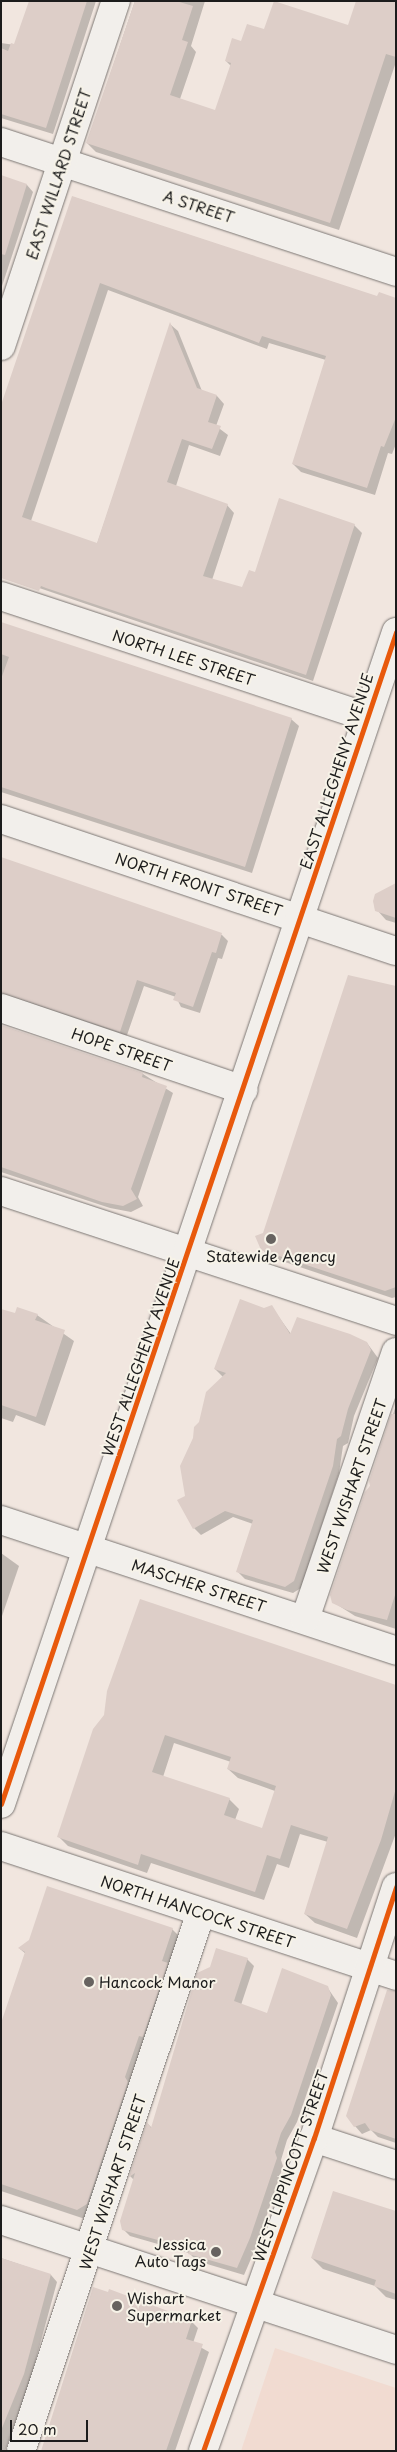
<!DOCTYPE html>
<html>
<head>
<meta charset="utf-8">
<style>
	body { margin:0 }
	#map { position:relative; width:397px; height:2452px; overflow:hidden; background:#f1e6df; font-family:"Playpen Sans",sans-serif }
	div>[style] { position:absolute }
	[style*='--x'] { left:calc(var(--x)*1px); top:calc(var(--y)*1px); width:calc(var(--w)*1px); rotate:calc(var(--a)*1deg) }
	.built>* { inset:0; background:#f1dbd1 }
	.shadow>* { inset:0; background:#0003 }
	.building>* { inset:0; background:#ddcec8 }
	.roads { filter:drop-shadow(0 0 1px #7c7774) drop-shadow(0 0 1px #7c7774) }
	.minor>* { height:28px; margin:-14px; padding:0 14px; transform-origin:14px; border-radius:14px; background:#f2efeb }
	.tertiary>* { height:28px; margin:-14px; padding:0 14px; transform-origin:14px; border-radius:14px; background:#f2efeb }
	.secondary>* { height:28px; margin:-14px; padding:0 14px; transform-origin:14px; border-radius:14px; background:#f2efeb }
	.cycleway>* { height:5px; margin:-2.5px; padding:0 2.5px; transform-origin:2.5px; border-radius:2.5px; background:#e8590c }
	.dots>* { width:14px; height:14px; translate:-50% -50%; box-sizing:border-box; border:2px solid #f7f3e8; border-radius:50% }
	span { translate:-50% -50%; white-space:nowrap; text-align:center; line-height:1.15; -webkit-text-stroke:4px #f7f3e8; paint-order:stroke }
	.street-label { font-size:15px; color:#1c1c1c }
	.poi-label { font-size:15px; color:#1c1c1c }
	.left { translate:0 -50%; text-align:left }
	.right { translate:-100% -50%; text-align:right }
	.frame { position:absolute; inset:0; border:2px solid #1c1c1c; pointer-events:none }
	.scale { position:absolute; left:10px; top:2420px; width:78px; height:22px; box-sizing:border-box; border:2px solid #1c1c1c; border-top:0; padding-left:6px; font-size:15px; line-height:18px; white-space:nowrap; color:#1c1c1c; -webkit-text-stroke:4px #f7f3e8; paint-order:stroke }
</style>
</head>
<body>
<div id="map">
	<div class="built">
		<div style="clip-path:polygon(275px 2348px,396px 2388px,396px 2451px,241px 2451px)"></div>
	</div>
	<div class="shadow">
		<div style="clip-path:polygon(30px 1px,96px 1px,53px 134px,1px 118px,1px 43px,15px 45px)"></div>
		<div style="clip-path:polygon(135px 1px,205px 1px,191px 46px,196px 52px,180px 99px,216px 112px,231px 66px,226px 61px,242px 42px,265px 31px,348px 27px,396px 1px,396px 62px,339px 230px,96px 152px,87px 143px)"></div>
		<div style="clip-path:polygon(1px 177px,27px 185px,33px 192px,1px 289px)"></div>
		<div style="clip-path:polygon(73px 197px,396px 303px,396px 444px,392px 454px,388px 453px,375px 495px,301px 472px,293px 464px,326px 360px,269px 343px,267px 349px,108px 290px,31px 521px,97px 544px,171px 325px,178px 331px,202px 391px,217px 396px,224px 404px,216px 426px,228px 435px,220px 456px,189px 445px,176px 486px,227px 505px,234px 513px,212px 580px,243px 589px,256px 574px,354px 525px,362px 533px,313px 681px,1px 575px)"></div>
		<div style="clip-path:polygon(1px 625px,291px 719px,299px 726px,252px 873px,1px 792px)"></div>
		<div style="clip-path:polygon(1px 858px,222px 935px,228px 941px,222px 959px,218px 958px,200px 1013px,181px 1007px,176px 997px,144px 986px,126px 1038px,1px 1002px)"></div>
		<div style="clip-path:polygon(396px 893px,396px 923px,386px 920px,377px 910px)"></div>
		<div style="clip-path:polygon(396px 988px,396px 1297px,392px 1298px,270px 1257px,263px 1250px,264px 1234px)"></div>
		<div style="clip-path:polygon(1px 1026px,143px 1074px,173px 1093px,138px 1197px,143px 1206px,131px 1212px,110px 1208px,1px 1172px)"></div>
		<div style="clip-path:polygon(271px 1306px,291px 1334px,367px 1343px,378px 1358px,354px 1416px,348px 1443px,343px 1446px,339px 1473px,301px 1588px,293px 1593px,245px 1579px,238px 1572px,253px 1524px,233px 1517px,201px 1535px,194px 1528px,186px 1497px,200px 1422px,223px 1377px,215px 1369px,264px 1309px)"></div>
		<div style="clip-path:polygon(1px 1310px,15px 1315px,37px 1315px,74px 1341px,45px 1426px,16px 1415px,13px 1422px,1px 1418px)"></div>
		<div style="clip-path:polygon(396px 1405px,396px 1629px,355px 1616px,333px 1602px)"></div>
		<div style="clip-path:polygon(1px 1553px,19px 1566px,1px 1619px)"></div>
		<div style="clip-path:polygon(evenodd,396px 1686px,396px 1833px,357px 1938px,315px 1923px,305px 1914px,328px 1842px,300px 1834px,289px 1868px,277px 1864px,264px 1900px,151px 1863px,147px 1873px,68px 1846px,59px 1837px,94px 1730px,396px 1686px,174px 1743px,231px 1762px,228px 1769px,238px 1778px,275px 1791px,263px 1829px,235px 1820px,239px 1809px,229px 1799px,163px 1777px,174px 1743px)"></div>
		<div style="clip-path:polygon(172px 1929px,182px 1939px,88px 2220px,1px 2191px,1px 2028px,26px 1954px,20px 1949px)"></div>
		<div style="clip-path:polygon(247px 1959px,254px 1966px,241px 2005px,267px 2014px,327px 1987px,338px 2003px,297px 2122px,287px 2140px,281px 2160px,283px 2166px,257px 2245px,244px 2275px,197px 2261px,189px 2253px,130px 2236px,123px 2229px,134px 2180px,130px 2176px,148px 2124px,152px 2128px)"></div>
		<div style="clip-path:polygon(396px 2004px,396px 2143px,378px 2137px,371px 2130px,362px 2134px,355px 2126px)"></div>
		<div style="clip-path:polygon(396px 2213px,396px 2300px,386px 2297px,375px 2286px,323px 2269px,312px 2258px)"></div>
		<div style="clip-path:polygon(1px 2258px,51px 2275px,57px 2282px,30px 2381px,5px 2451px,1px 2451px)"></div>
		<div style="clip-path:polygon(191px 2321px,198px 2328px,193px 2343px,209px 2352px,175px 2451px,42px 2451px)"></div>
	</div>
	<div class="building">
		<div style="clip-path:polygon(29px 1px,87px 1px,46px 128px,1px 114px,1px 48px,8px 51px,11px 43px,14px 44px)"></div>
		<div style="clip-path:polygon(135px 1px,176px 1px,193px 6px,182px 40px,188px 42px,170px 95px,215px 110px,231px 63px,225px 61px,232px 38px,241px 41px,247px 24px,264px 29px,274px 1px,348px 25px,356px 1px,396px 1px,396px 57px,386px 54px,330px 223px,86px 143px)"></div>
		<div style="clip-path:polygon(1px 175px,27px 184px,5px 255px,1px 254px)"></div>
		<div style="clip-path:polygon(72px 196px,377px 296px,379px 292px,396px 298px,396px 417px,384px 447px,381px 446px,367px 488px,292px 464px,326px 356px,262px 336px,259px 343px,100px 283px,22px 517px,97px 543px,170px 322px,197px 388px,217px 395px,208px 422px,221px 426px,212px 449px,182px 439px,167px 482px,228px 504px,203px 576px,242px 587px,249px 570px,255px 572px,279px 498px,355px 524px,306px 675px,46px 588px,41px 586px,39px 591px,1px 578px,1px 405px)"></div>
		<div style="clip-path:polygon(1px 622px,292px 718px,245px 867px,1px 787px,1px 679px,9px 657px,1px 654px)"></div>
		<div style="clip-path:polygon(1px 857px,222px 933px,216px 953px,212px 952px,193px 1007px,173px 1000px,176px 993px,137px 980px,120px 1032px,1px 993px)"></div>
		<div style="clip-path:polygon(396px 883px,396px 918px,375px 911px,373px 901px,375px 894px)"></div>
		<div style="clip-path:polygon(348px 975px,396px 986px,396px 1287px,385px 1291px,261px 1250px,255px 1236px,263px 1233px)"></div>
		<div style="clip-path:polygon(1px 1025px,143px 1073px,142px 1077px,167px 1086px,131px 1189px,137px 1199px,123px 1206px,102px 1202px,1px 1167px)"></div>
		<div style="clip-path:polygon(240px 1299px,264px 1308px,272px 1305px,290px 1334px,297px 1317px,350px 1334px,367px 1342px,371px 1350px,348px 1409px,341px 1436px,337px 1439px,333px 1466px,294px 1581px,285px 1587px,236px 1572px,253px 1520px,225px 1511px,193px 1529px,177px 1500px,185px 1496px,180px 1466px,193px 1438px,194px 1427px,199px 1422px,206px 1392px,226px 1373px,214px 1369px)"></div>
		<div style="clip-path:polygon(17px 1307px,38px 1314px,35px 1320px,65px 1330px,36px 1417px,1px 1405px,1px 1309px,15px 1313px)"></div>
		<div style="clip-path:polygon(391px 1414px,396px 1414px,396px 1592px,387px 1620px,347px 1610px,332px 1603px,330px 1595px,365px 1492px,370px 1486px,369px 1481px)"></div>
		<div style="clip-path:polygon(evenodd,140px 1599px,396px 1685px,396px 1788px,381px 1840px,347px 1929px,304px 1914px,328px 1837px,291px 1825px,280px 1859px,267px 1855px,255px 1892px,141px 1854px,138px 1865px,57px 1837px,93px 1729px,104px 1715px,107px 1691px,140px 1599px,165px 1735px,231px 1757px,227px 1769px,276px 1786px,262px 1828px,224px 1815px,230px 1798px,152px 1772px,165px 1735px)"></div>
		<div style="clip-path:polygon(47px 1886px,173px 1928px,162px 1961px,168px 1963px,143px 2037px,139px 2036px,125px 2077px,128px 2082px,87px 2204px,77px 2210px,1px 2184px,1px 2023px,25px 1952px,18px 1948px,29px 1940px)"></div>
		<div style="clip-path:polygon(216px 1948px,248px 1958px,234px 2001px,267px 2013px,282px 1968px,328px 1986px,331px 1995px,291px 2115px,281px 2133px,275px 2152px,277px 2158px,250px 2238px,237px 2268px,188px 2254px,190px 2249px,122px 2230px,120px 2221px,135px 2173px,129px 2177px,147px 2122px,151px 2128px,197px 1973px,210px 1967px)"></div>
		<div style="clip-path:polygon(387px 1990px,396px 1991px,396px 2139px,370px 2130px,365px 2123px,354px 2127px,346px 2116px)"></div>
		<div style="clip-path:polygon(333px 2191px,396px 2211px,396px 2294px,374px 2286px,376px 2280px,311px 2258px)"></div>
		<div style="clip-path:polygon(1px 2258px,51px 2274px,24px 2374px,2px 2428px)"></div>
		<div style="clip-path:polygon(93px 2287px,108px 2292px,109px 2289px,192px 2320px,186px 2339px,203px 2344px,166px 2451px,41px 2451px)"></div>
	</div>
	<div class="roads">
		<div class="minor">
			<div style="--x:1;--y:142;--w:416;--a:18.2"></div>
			<div style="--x:1;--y:346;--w:364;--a:-71.6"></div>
			<div style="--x:1;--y:596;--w:385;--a:18.3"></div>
			<div style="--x:1;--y:1008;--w:256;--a:18.7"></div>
			<div style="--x:1;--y:1191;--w:416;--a:18.2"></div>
			<div style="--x:1;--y:1520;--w:416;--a:18.3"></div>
			<div style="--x:305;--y:1619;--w:282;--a:-71.2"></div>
			<div style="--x:1;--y:1846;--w:416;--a:18.2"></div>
			<div style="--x:314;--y:2138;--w:86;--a:18.2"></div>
			<div style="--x:21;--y:2451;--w:568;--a:-71.53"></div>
			<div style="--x:203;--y:2451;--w:332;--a:-70.5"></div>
			<div style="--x:314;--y:2138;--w:264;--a:-71.9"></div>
		</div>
		<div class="tertiary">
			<div style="--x:1;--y:819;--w:416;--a:18.5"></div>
			<div style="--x:1;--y:2220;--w:416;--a:18.2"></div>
		</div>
		<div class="secondary">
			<div style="--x:1;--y:1804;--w:1237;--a:-71.37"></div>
		</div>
	</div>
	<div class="cycleway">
		<div style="--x:1;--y:1804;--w:1237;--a:-71.37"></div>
		<div style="--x:203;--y:2451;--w:332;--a:-70.5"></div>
		<div style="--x:314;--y:2138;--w:264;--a:-71.9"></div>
	</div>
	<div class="dots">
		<div style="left:271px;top:1239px;background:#676360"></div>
		<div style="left:89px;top:1982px;background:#676360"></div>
		<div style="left:216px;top:2252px;background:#676360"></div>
		<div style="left:117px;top:2306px;background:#676360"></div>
	</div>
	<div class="street-label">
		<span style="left:58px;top:174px;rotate:-72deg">EAST WILLARD STREET</span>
		<span style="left:199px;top:206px;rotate:18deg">A STREET</span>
		<span style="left:184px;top:657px;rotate:18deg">NORTH LEE STREET</span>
		<span style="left:336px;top:771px;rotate:-72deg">EAST ALLEGHENY AVENUE</span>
		<span style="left:199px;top:884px;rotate:18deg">NORTH FRONT STREET</span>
		<span style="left:122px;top:1049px;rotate:19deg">HOPE STREET</span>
		<span style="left:140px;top:1357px;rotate:-71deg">WEST ALLEGHENY AVENUE</span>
		<span style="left:351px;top:1486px;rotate:-71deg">WEST WISHART STREET</span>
		<span style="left:199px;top:1585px;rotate:18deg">MASCHER STREET</span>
		<span style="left:198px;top:1911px;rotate:18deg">NORTH HANCOCK STREET</span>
		<span style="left:290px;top:2166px;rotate:-71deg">WEST LIPPINCOTT STREET</span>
		<span style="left:112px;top:2182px;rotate:-72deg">WEST WISHART STREET</span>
	</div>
	<div class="poi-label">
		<span style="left:271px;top:1256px">Statewide Agency</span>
		<span class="left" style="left:99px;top:1982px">Hancock Manor</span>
		<span class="right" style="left:206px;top:2252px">Jessica<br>Auto Tags</span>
		<span class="left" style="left:127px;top:2306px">Wishart<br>Supermarket</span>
	</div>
	<div class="frame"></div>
	<div class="scale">20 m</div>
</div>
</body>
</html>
